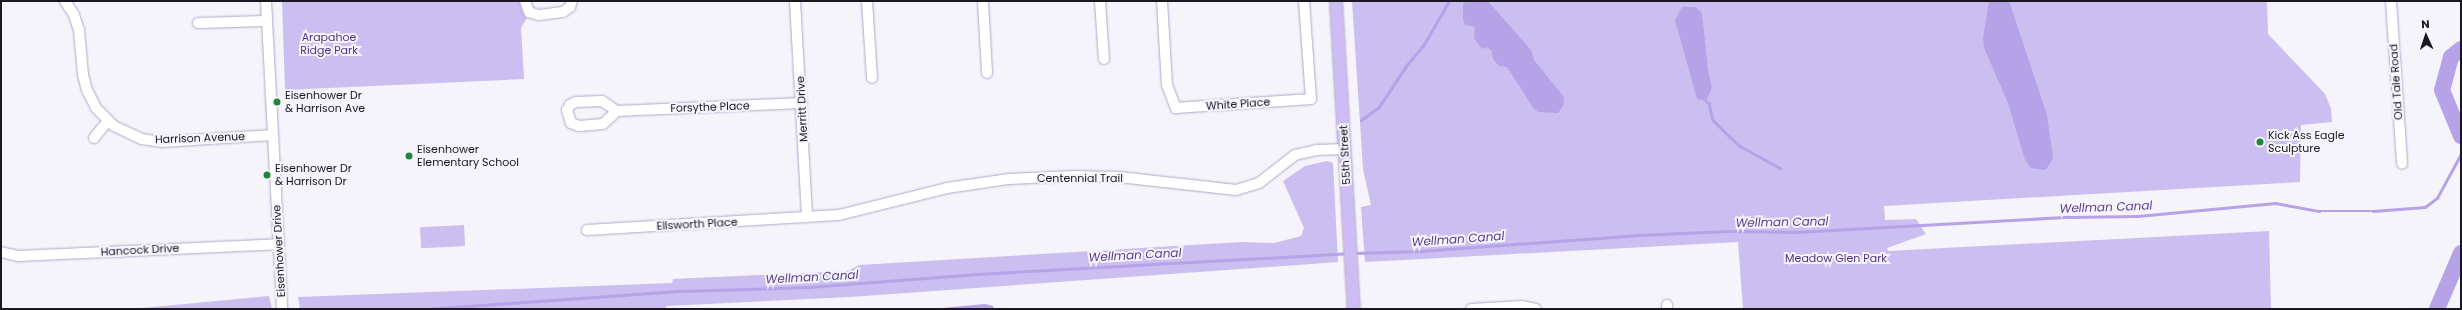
<!DOCTYPE html>
<html>
<head>
<meta charset="utf-8">
<style>
	body { margin:0 }
	#map { position:relative; width:2462px; height:310px; overflow:hidden; background:#f5f4fb; font-family:Poppins,sans-serif }
	div>[style] { position:absolute }
	[style*='--x'] { left:calc(var(--x)*1px); top:calc(var(--y)*1px); width:calc(var(--w)*1px); rotate:calc(var(--a)*1deg) }
	.green>* { inset:0; background:#cbbef0; transform-origin:0 0 }
	.water>* { inset:0; background:#b6a2e7 }
	.stream>* { height:2.5px; margin:-1.25px; padding:0 1.25px; transform-origin:1.25px; border-radius:1.25px; background:#b6a2e7 }
	.river>* { height:16px; margin:-8px; padding:0 8px; transform-origin:8px; border-radius:8px; background:#b6a2e7 }
	.roads { filter:drop-shadow(0 0 1px #b1a8ca) drop-shadow(0 0 1px #b1a8ca) }
	.minor>* { height:10px; margin:-5px; padding:0 5px; transform-origin:5px; border-radius:5px; background:#fff }
	.major>* { height:12px; margin:-6px; padding:0 6px; transform-origin:6px; border-radius:6px; background:#cebcf5 }
	.dots>* { width:11px; height:11px; translate:-50% -50%; box-sizing:border-box; border:2px solid #f5f4fb; border-radius:50% }
	span { translate:-50% -50%; white-space:nowrap; text-align:center; line-height:1.15; -webkit-text-stroke:4px #f5f4fb; paint-order:stroke }
	.park-label { font-size:11px; color:#513383 }
	.street-label { font-size:11px; color:#1a1723 }
	.poi-label { font-size:11px; color:#1a1723 }
	.left { translate:0 -50%; text-align:left }
	.water-label { font-size:12px; color:#5c3f90; font-style:italic }
	.frame { position:absolute; inset:0; border:2px solid #1a1723; pointer-events:none }
	.north { position:absolute; left:2406px; top:16px; width:40px; height:40px; -webkit-text-stroke:3px #f5f4fb; paint-order:stroke; rotate:357deg; font-size:11px; font-weight:700; line-height:16px; text-align:center; color:#1a1723 }
	.north::after { content:''; display:block; margin:auto; width:14px; height:18px; background:#1a1723; clip-path:polygon(50% 0,100% 100%,50% 72%,0 100%) }
</style>
</head>
<body>
<div id="map">
	<div class="green">
		<div style="clip-path:polygon(282px 1px,522px 1px,521px 8px,527px 18px,521px 28px,524px 79px,285px 90px)"></div>
		<div style="clip-path:polygon(1352px 1px,2267px 1px,2268px 34px,2325px 94px,2331px 109px,2332px 122px,2301px 125px,2300px 182px,1884px 206px,1885px 220px,1916px 219px,1926px 234px,1887px 248px,1888px 251px,2269px 231px,2271px 309px,1743px 309px,1738px 242px,1365px 262px,1361px 207px,1371px 205px,1363px 169px)"></div>
		<div style="clip-path:polygon(1327px 161px,1333px 163px,1338px 262px,850px 297px,666px 306px,666px 309px,300px 309px,298px 297px,672px 283px,673px 279px,848px 271px,859px 265px,1242px 242px,1274px 243px,1301px 236px,1304px 228px,1283px 181px,1305px 166px)"></div>
		<div style="left:464px;top:225px;width:21px;height:44px;rotate:87deg"></div>
		<div style="clip-path:polygon(269px 296px,272px 309px,132px 309px)"></div>
	</div>
	<div class="water">
		<div style="clip-path:polygon(1466px 1px,1488px 1px,1531px 50px,1534px 60px,1564px 97px,1563px 106px,1558px 113px,1538px 112px,1534px 109px,1507px 67px,1499px 66px,1493px 59px,1492px 51px,1487px 47px,1482px 49px,1474px 38px,1475px 27px,1465px 25px,1463px 19px,1463px 4px)"></div>
		<div style="clip-path:polygon(1989px 1px,2009px 1px,2047px 115px,2053px 158px,2046px 170px,2031px 168px,2025px 160px,2008px 103px,1984px 48px,1983px 38px)"></div>
		<div style="clip-path:polygon(1682px 7px,1696px 7px,1702px 13px,1708px 70px,1712px 88px,1706px 101px,1697px 99px,1675px 20px)"></div>
		<div style="clip-path:polygon(985px 304px,993px 306px,994px 309px,932px 309px)"></div>
	</div>
	<div class="stream">
		<div style="--x:1706;--y:101;--w:4;--a:34"></div>
		<div style="--x:1709;--y:103;--w:17;--a:77"></div>
		<div style="--x:1713;--y:120;--w:23;--a:45"></div>
		<div style="--x:1729;--y:136;--w:15;--a:42"></div>
		<div style="--x:1740;--y:146;--w:46;--a:28.8"></div>
		<div style="--x:1361;--y:120;--w:22;--a:-36"></div>
		<div style="--x:1379;--y:107;--w:49;--a:-56.6"></div>
		<div style="--x:1406;--y:66;--w:26;--a:-50"></div>
		<div style="--x:1423;--y:46;--w:52;--a:-60"></div>
		<div style="--x:1354;--y:253;--w:67;--a:-1.7"></div>
		<div style="--x:1421;--y:251;--w:219;--a:-4.2"></div>
		<div style="--x:1639;--y:235;--w:89;--a:-2.6"></div>
		<div style="--x:1728;--y:231;--w:69;--a:0.8"></div>
		<div style="--x:1797;--y:232;--w:272;--a:-3.2"></div>
		<div style="--x:2069;--y:217;--w:69;--a:-0.8"></div>
		<div style="--x:2138;--y:216;--w:138;--a:-5.4"></div>
		<div style="--x:2275;--y:203;--w:45;--a:10.3"></div>
		<div style="--x:2319;--y:211;--w:54;--a:0"></div>
		<div style="--x:2373;--y:211;--w:52;--a:-4.4"></div>
		<div style="--x:2425;--y:207;--w:15;--a:-37"></div>
		<div style="--x:2437;--y:198;--w:50;--a:-61.4"></div>
		<div style="--x:427;--y:309;--w:255;--a:-4.1"></div>
		<div style="--x:681;--y:291;--w:128;--a:-1.8"></div>
		<div style="--x:809;--y:287;--w:169;--a:-4.4"></div>
		<div style="--x:977;--y:274;--w:371;--a:-3.2"></div>
	</div>
	<div class="river">
		<div style="--x:2461;--y:49;--w:13;--a:141"></div>
		<div style="--x:2451;--y:57;--w:34;--a:105"></div>
		<div style="--x:2442;--y:90;--w:50;--a:67.6"></div>
		<div style="--x:2437;--y:309;--w:61;--a:-66.8"></div>
	</div>
	<div class="roads">
		<div class="minor">
			<div style="--x:65;--y:1;--w:17;--a:57"></div>
			<div style="--x:74;--y:15;--w:16;--a:72"></div>
			<div style="--x:79;--y:30;--w:45;--a:84.9"></div>
			<div style="--x:83;--y:75;--w:16;--a:75"></div>
			<div style="--x:87;--y:90;--w:20;--a:63"></div>
			<div style="--x:96;--y:108;--w:25;--a:45"></div>
			<div style="--x:114;--y:126;--w:31;--a:25"></div>
			<div style="--x:142;--y:139;--w:20;--a:9"></div>
			<div style="--x:162;--y:142;--w:111;--a:-3.6"></div>
			<div style="--x:266;--y:1;--w:308;--a:87"></div>
			<div style="--x:525;--y:1;--w:12;--a:70"></div>
			<div style="--x:529;--y:12;--w:10;--a:17"></div>
			<div style="--x:539;--y:15;--w:24;--a:-7"></div>
			<div style="--x:563;--y:12;--w:9;--a:-36"></div>
			<div style="--x:570;--y:7;--w:6;--a:-72"></div>
			<div style="--x:795;--y:1;--w:216;--a:86.8"></div>
			<div style="--x:867;--y:1;--w:77;--a:86.3"></div>
			<div style="--x:983;--y:1;--w:72;--a:86.8"></div>
			<div style="--x:1100;--y:1;--w:58;--a:86.1"></div>
			<div style="--x:1162;--y:1;--w:84;--a:86.6"></div>
			<div style="--x:1167;--y:85;--w:25;--a:69"></div>
			<div style="--x:1176;--y:108;--w:135;--a:-3.8"></div>
			<div style="--x:1311;--y:99;--w:98;--a:-94.1"></div>
			<div style="--x:2391;--y:1;--w:163;--a:86.1"></div>
			<div style="--x:198;--y:23;--w:68;--a:-1.7"></div>
			<div style="--x:617;--y:111;--w:19;--a:137"></div>
			<div style="--x:603;--y:124;--w:24;--a:175"></div>
			<div style="--x:579;--y:126;--w:9;--a:-159"></div>
			<div style="--x:571;--y:123;--w:14;--a:-107"></div>
			<div style="--x:567;--y:110;--w:6;--a:-59"></div>
			<div style="--x:570;--y:105;--w:7;--a:-27"></div>
			<div style="--x:576;--y:102;--w:26;--a:-2"></div>
			<div style="--x:602;--y:101;--w:18;--a:34"></div>
			<div style="--x:617;--y:111;--w:185;--a:-2.5"></div>
			<div style="--x:94;--y:138;--w:22;--a:-51"></div>
			<div style="--x:587;--y:230;--w:252;--a:-3.4"></div>
			<div style="--x:839;--y:215;--w:111;--a:-14"></div>
			<div style="--x:947;--y:188;--w:63;--a:-8.3"></div>
			<div style="--x:1009;--y:179;--w:65;--a:-2.6"></div>
			<div style="--x:1074;--y:176;--w:45;--a:1.3"></div>
			<div style="--x:1119;--y:177;--w:118;--a:6.3"></div>
			<div style="--x:1236;--y:190;--w:24;--a:-17"></div>
			<div style="--x:1259;--y:183;--w:46;--a:-37.9"></div>
			<div style="--x:1295;--y:155;--w:22;--a:-13"></div>
			<div style="--x:1316;--y:150;--w:29;--a:-2"></div>
			<div style="--x:1;--y:252;--w:17;--a:13"></div>
			<div style="--x:18;--y:256;--w:261;--a:-2.6"></div>
			<div style="--x:1667;--y:305;--w:4;--a:90"></div>
			<div style="--x:1471;--y:309;--w:51;--a:-3.4"></div>
			<div style="--x:1522;--y:306;--w:14;--a:12"></div>
		</div>
		<div class="major">
			<div style="--x:1336;--y:1;--w:309;--a:86.7"></div>
		</div>
	</div>
	<div class="dots">
		<div style="left:277px;top:102px;background:#22863a"></div>
		<div style="left:2260px;top:142px;background:#22863a"></div>
		<div style="left:409px;top:156px;background:#22863a"></div>
		<div style="left:267px;top:175px;background:#22863a"></div>
	</div>
	<div class="park-label">
		<span style="left:329px;top:44px">Arapahoe<br>Ridge Park</span>
		<span style="left:1836px;top:258px">Meadow Glen Park</span>
	</div>
	<div class="street-label">
		<span style="left:2396px;top:82px;rotate:-94deg">Old Tale Road</span>
		<span style="left:1238px;top:104px;rotate:-4deg">White Place</span>
		<span style="left:710px;top:107px;rotate:-2deg">Forsythe Place</span>
		<span style="left:802px;top:109px;rotate:-93deg">Merritt Drive</span>
		<span style="left:200px;top:138px;rotate:-2deg">Harrison Avenue</span>
		<span style="left:1345px;top:155px;rotate:-93deg">55th Street</span>
		<span style="left:1080px;top:178px">Centennial Trail</span>
		<span style="left:697px;top:224px;rotate:-3deg">Ellsworth Place</span>
		<span style="left:140px;top:250px;rotate:-3deg">Hancock Drive</span>
		<span style="left:279px;top:251px;rotate:-93deg">Eisenhower Drive</span>
	</div>
	<div class="poi-label">
		<span class="left" style="left:285px;top:102px">Eisenhower Dr<br>&amp; Harrison Ave</span>
		<span class="left" style="left:2268px;top:142px">Kick Ass Eagle<br>Sculpture</span>
		<span class="left" style="left:417px;top:156px">Eisenhower<br>Elementary School</span>
		<span class="left" style="left:275px;top:175px">Eisenhower Dr<br>&amp; Harrison Dr</span>
	</div>
	<div class="water-label">
		<span style="left:2106px;top:207px;rotate:-2deg">Wellman Canal</span>
		<span style="left:1782px;top:222px;rotate:-1deg">Wellman Canal</span>
		<span style="left:1458px;top:239px;rotate:-4deg">Wellman Canal</span>
		<span style="left:1135px;top:255px;rotate:-3deg">Wellman Canal</span>
		<span style="left:812px;top:277px;rotate:-3deg">Wellman Canal</span>
	</div>
	<div class="frame"></div>
	<div class="north">N</div>
</div>
</body>
</html>
